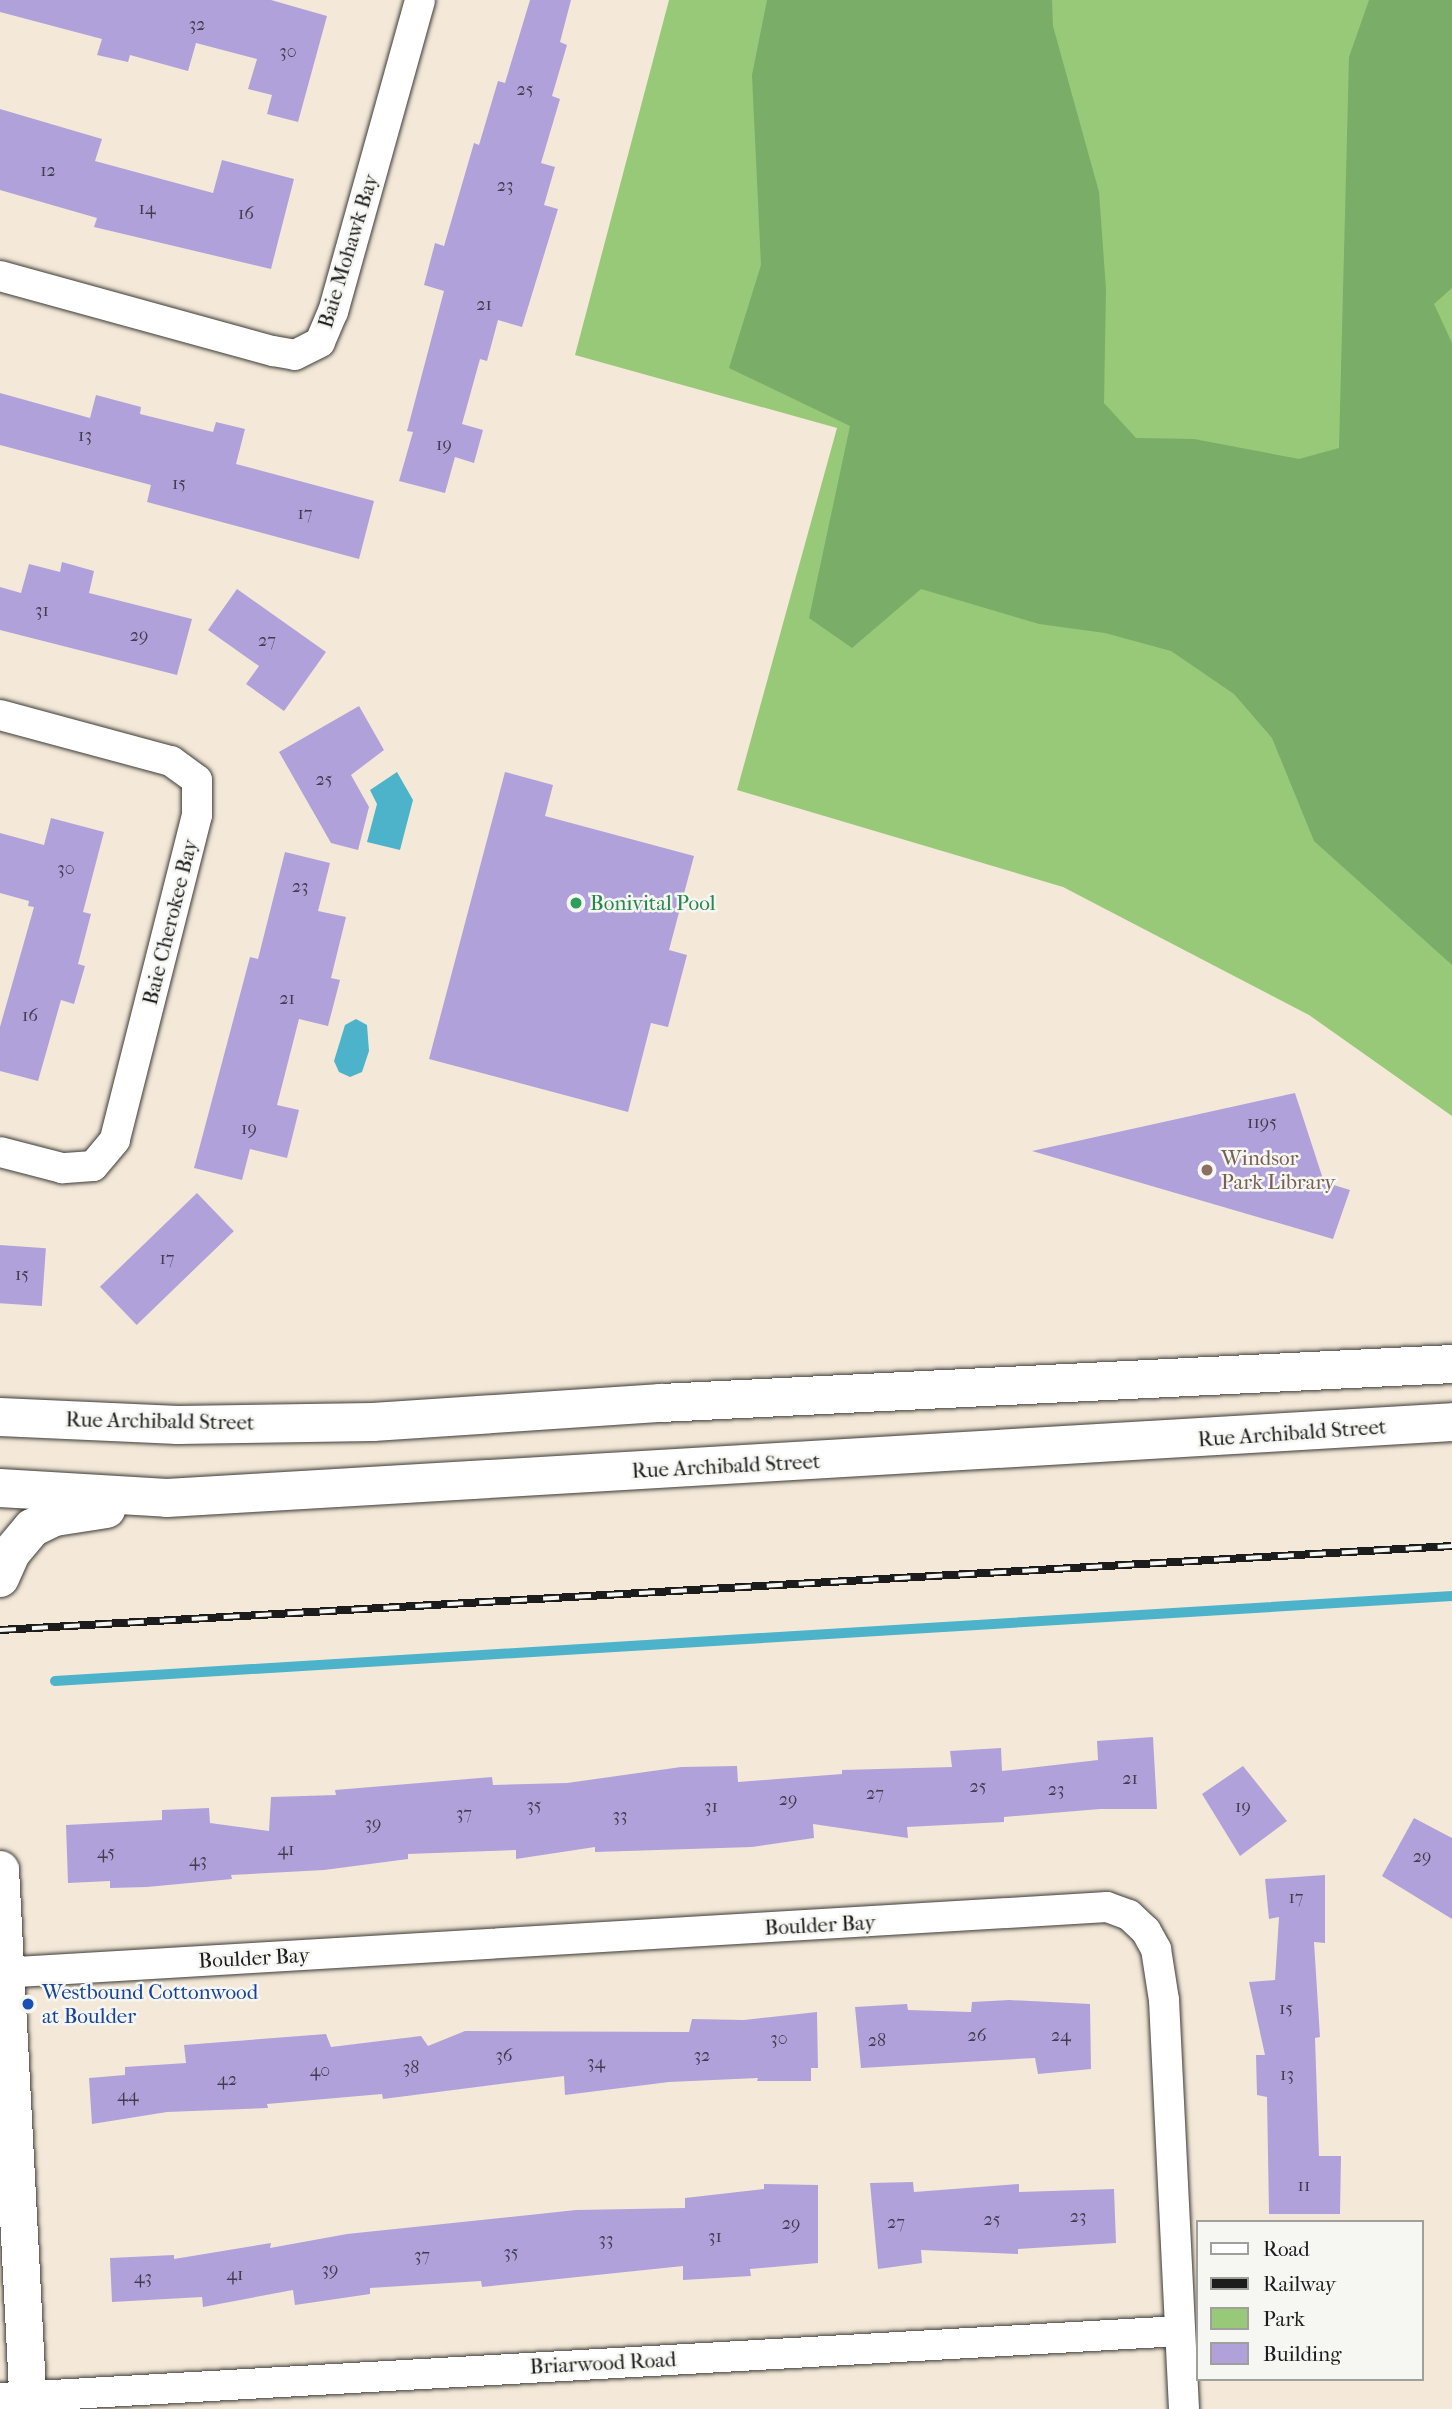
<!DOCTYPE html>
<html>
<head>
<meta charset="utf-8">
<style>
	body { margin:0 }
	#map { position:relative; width:1452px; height:2409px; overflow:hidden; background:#f4e9d8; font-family:"IM FELL French Canon",serif }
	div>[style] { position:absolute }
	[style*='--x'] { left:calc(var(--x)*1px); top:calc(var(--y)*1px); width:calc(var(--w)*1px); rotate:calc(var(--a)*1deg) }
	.green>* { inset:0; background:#98c978 }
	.forest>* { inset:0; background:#7aad68 }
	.water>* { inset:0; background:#4cb3ca }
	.stream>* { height:10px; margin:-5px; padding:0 5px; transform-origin:5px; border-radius:5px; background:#4cb3ca }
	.building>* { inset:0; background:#b1a1db; transform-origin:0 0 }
	.roads { filter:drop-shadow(0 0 2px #3c3b38) drop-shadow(0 0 2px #3c3b38) }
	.minor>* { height:30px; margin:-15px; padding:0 15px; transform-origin:15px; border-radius:15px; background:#fff }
	.tertiary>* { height:37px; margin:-18.5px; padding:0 18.5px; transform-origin:18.5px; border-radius:18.5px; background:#fff }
	.secondary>* { height:38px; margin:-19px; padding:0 19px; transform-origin:19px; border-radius:19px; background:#fff }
	.rail>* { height:8px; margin-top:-4px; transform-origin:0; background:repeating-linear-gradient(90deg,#f6f6f2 0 16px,#1c1c1c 0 32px); box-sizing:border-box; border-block:2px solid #1c1c1c }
	.dots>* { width:19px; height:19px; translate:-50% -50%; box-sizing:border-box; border:4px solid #f6f6f2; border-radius:50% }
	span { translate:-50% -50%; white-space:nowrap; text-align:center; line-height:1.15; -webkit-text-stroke:5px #f6f6f2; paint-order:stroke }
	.number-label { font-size:18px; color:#413d4c }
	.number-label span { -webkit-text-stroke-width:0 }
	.street-label { font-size:21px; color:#1c1c1c }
	.leisure-label { font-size:21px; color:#27864d }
	.left { translate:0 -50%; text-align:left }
	.education-label { font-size:21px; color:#785e54 }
	.transit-label { font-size:21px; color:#164399 }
	.legend { position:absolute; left:1196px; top:2220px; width:228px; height:161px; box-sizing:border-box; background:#f6f6f2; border:2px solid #9f9f9c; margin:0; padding:9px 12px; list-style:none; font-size:21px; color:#1c1c1c }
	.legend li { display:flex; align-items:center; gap:14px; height:35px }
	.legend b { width:35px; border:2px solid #9f9f9c }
</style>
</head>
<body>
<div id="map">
	<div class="green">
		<div style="clip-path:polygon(669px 0,1452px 0,1452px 1116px,1309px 1015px,1063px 887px,737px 790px,837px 428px,575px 355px)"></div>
	</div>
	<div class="forest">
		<div style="clip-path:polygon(767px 0,1052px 0,1053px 26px,1099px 192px,1106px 289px,1104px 403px,1136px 438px,1194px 439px,1299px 459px,1339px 448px,1349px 57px,1369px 0,1452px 0,1452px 288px,1434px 304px,1452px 343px,1452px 965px,1314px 841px,1272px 738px,1234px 694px,1171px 651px,1105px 633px,1039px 624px,921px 589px,852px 648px,809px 618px,850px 426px,729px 368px,761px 265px,752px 75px)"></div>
	</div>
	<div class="water">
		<div style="clip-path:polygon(397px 772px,413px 800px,400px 850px,367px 842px,377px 804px,370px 790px)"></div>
		<div style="clip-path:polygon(356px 1019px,367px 1025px,369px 1051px,362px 1072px,350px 1077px,339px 1072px,334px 1061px,345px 1025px)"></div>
	</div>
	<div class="stream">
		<div style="--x:55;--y:1681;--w:1400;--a:-3.48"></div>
	</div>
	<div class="building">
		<div style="clip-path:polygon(0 0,271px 0,327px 16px,298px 122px,267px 114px,272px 95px,248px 89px,257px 59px,196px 43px,188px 71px,130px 55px,128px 62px,97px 55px,102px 39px,0 12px)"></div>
		<div style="clip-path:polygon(530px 0,571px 0,560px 42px,567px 45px,552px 96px,560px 99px,541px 163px,555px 167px,544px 205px,558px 209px,522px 327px,498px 320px,487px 361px,480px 359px,462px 424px,483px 430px,474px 463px,455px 457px,445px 493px,399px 481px,413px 432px,407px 431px,444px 291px,424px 285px,435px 243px,444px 246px,474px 143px,479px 145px,498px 81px,505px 83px)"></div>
		<div style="clip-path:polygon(0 109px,102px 139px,95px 161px,213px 193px,222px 160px,294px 179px,271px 269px,94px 227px,97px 218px,0 190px)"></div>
		<div style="clip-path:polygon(0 393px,90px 418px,96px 395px,141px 407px,140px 414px,213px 432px,216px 422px,245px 429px,236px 464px,374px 501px,359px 559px,147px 502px,151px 485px,0 445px)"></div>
		<div style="clip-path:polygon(62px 562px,94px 571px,89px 593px,192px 619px,177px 675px,0 630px,0 587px,21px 593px,29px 564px,60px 572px)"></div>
		<div style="clip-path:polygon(237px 589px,326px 652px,284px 711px,246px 684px,259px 666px,208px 630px)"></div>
		<div style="clip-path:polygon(359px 706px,384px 750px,351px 775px,369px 807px,358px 850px,331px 843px,279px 752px)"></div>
		<div style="clip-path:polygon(505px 772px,553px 785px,545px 816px,694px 856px,669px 950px,687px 955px,668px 1027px,651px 1023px,628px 1112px,429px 1059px)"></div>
		<div style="clip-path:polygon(51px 818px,104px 832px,83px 912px,91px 914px,78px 964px,85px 966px,74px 1004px,61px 1000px,38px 1081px,0 1071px,0 1027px,34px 907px,28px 906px,29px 901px,0 893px,0 833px,44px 845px)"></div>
		<div style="clip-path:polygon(285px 852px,330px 863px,318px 911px,346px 917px,331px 978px,340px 980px,328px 1026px,299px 1019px,277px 1105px,299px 1110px,287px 1158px,250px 1149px,242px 1180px,194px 1168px,250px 957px,258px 959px)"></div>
		<div style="clip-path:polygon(1295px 1093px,1324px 1182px,1350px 1190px,1333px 1239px,1032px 1151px)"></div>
		<div style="left:197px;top:1193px;width:53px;height:135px;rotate:46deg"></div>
		<div style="left:0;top:1245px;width:46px;height:58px;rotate:4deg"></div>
		<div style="clip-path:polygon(1153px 1737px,1157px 1809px,1100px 1809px,1004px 1817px,1004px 1822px,907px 1827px,908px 1838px,813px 1824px,814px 1838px,752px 1847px,595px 1852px,595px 1847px,516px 1859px,516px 1850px,408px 1854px,408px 1859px,324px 1870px,231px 1875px,232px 1879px,147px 1887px,110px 1888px,110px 1881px,68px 1883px,66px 1825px,162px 1820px,162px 1810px,209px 1808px,210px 1823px,269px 1831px,271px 1797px,336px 1795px,335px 1790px,492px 1777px,493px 1785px,567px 1783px,681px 1767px,737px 1766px,738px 1782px,842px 1774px,842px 1770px,952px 1767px,950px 1751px,1001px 1748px,1002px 1771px,1098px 1760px,1097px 1741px)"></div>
		<div style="clip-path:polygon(1243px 1766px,1287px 1821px,1240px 1856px,1202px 1794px)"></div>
		<div style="clip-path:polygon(1414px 1818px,1452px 1838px,1452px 1919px,1382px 1876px)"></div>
		<div style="clip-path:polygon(1325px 1875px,1325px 1943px,1314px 1942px,1320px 2037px,1315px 2038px,1319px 2156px,1341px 2156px,1340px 2214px,1269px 2214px,1267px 2097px,1257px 2095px,1256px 2055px,1265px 2055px,1249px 1982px,1275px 1980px,1279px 1917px,1269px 1919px,1265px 1879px)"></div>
		<div style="clip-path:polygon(1009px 2000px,1090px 2004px,1091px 2069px,1038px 2074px,1035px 2058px,861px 2068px,855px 2007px,907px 2004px,908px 2010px,971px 2012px,972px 2002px)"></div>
		<div style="clip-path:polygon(817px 2012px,818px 2068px,811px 2068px,811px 2081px,757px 2081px,758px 2078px,669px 2082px,565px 2095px,564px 2076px,383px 2099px,382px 2094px,267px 2104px,268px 2108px,167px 2112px,92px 2124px,89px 2078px,125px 2075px,125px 2067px,186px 2063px,184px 2045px,326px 2034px,331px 2047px,421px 2036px,428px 2046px,465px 2031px,689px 2032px,692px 2019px,744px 2020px)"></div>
		<div style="clip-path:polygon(913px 2182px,914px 2192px,1019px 2184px,1019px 2192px,1114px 2189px,1116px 2243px,1018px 2249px,1018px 2254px,921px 2250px,922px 2263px,878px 2269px,870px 2183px)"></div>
		<div style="clip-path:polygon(764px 2184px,818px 2185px,818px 2263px,750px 2269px,751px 2276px,683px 2280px,683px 2266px,482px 2287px,481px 2281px,370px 2288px,370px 2294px,295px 2305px,293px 2290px,203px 2307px,202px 2297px,112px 2302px,110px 2258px,174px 2255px,174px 2259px,271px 2243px,270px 2248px,347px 2234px,576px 2210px,685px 2208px,685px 2198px,764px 2189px)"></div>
	</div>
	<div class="roads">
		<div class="minor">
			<div style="--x:0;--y:276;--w:283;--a:15.4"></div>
			<div style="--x:273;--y:351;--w:22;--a:10"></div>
			<div style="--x:295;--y:355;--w:28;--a:-27"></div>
			<div style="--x:320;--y:342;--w:33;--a:-67"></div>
			<div style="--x:333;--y:312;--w:324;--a:-74.4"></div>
			<div style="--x:0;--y:715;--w:177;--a:15.1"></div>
			<div style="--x:171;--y:761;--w:32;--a:36"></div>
			<div style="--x:197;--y:780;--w:35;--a:90"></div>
			<div style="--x:197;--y:815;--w:335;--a:104.2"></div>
			<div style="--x:115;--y:1140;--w:34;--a:130"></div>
			<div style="--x:93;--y:1166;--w:31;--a:176"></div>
			<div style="--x:62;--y:1168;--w:64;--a:-165.5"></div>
			<div style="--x:0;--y:1973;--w:1109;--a:-3.41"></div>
			<div style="--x:1107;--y:1907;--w:23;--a:20"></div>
			<div style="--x:1129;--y:1915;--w:23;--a:43"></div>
			<div style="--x:1146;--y:1931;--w:21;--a:61"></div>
			<div style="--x:1156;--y:1949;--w:52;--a:81.1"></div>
			<div style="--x:1164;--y:2000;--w:409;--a:87.2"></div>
			<div style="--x:0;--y:2398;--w:1181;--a:-3.25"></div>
		</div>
		<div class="tertiary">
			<div style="--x:0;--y:1869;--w:541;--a:87.03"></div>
		</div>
		<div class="secondary">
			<div style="--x:0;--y:1417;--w:178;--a:2.6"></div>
			<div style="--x:178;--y:1425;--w:195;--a:-0.9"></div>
			<div style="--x:373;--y:1422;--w:289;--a:-3.8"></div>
			<div style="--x:661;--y:1403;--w:792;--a:-2.82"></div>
			<div style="--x:0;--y:1488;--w:167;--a:3.4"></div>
			<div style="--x:167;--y:1498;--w:1287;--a:-3.38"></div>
			<div style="--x:0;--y:1578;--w:27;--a:-66"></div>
			<div style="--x:11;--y:1553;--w:33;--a:-50"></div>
			<div style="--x:32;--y:1528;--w:25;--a:-26"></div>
			<div style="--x:55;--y:1517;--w:52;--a:-8.9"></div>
		</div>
	</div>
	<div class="rail">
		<div style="--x:0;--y:1630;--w:1454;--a:-3.31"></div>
	</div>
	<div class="dots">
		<div style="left:576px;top:903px;background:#2e9e5b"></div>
		<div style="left:1207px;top:1170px;background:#8d6e63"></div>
		<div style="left:28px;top:2004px;background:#1a4fb4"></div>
	</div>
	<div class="number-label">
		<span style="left:197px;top:25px">32</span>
		<span style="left:288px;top:52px">30</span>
		<span style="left:525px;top:90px">25</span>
		<span style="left:48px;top:171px">12</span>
		<span style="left:505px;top:186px">23</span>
		<span style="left:147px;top:209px">14</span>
		<span style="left:246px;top:214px">16</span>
		<span style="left:484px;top:305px">21</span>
		<span style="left:85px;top:436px">13</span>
		<span style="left:444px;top:445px">19</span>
		<span style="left:179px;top:484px">15</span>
		<span style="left:305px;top:514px">17</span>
		<span style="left:42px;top:611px">31</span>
		<span style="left:139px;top:636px">29</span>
		<span style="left:267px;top:641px">27</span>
		<span style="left:324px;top:780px">25</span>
		<span style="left:66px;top:869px">30</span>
		<span style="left:300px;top:887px">23</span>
		<span style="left:287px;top:999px">21</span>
		<span style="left:30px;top:1016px">16</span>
		<span style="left:1262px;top:1123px">1195</span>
		<span style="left:249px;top:1129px">19</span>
		<span style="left:167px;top:1259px">17</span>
		<span style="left:22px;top:1275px">15</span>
		<span style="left:1130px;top:1779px">21</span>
		<span style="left:978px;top:1787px">25</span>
		<span style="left:1056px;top:1790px">23</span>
		<span style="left:875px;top:1794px">27</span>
		<span style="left:788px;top:1800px">29</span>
		<span style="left:534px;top:1806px">35</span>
		<span style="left:711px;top:1807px">31</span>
		<span style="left:1243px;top:1807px">19</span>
		<span style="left:464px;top:1814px">37</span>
		<span style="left:620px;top:1816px">33</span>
		<span style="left:373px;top:1824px">39</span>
		<span style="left:286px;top:1850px">41</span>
		<span style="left:106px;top:1853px">45</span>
		<span style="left:1422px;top:1857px">29</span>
		<span style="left:198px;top:1861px">43</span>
		<span style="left:1296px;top:1898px">17</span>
		<span style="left:1286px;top:2009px">15</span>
		<span style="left:977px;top:2036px">26</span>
		<span style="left:1061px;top:2036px">24</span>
		<span style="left:779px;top:2039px">30</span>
		<span style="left:877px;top:2041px">28</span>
		<span style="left:504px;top:2056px">36</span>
		<span style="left:702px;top:2056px">32</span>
		<span style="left:596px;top:2063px">34</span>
		<span style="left:411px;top:2068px">38</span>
		<span style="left:320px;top:2071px">40</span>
		<span style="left:1287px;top:2075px">13</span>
		<span style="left:227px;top:2080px">42</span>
		<span style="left:128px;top:2096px">44</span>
		<span style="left:1304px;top:2186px">11</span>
		<span style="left:1078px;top:2217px">23</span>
		<span style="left:992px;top:2220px">25</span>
		<span style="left:896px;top:2223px">27</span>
		<span style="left:791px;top:2224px">29</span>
		<span style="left:715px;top:2237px">31</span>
		<span style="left:606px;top:2240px">33</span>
		<span style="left:511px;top:2253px">35</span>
		<span style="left:422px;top:2256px">37</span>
		<span style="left:330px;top:2270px">39</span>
		<span style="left:235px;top:2275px">41</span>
		<span style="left:143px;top:2278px">43</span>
	</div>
	<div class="street-label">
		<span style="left:348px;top:251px;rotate:-73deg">Baie Mohawk Bay</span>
		<span style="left:170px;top:922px;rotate:-76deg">Baie Cherokee Bay</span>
		<span style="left:160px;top:1421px;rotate:1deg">Rue Archibald Street</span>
		<span style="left:1292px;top:1433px;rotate:-4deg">Rue Archibald Street</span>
		<span style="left:726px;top:1466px;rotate:-3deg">Rue Archibald Street</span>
		<span style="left:820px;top:1925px;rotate:-3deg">Boulder Bay</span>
		<span style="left:254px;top:1958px;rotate:-3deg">Boulder Bay</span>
		<span style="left:603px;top:2363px;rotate:-3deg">Briarwood Road</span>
	</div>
	<div class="leisure-label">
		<span class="left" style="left:590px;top:903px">Bonivital Pool</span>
	</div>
	<div class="education-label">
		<span class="left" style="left:1221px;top:1170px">Windsor<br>Park Library</span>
	</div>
	<div class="transit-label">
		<span class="left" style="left:42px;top:2004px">Westbound Cottonwood<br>at Boulder</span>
	</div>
	<ul class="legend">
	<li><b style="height:9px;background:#fff"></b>Road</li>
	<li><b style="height:9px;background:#1c1c1c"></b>Railway</li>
	<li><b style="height:19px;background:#98c978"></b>Park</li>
	<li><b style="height:19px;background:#b1a1db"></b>Building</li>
	</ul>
</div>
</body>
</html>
